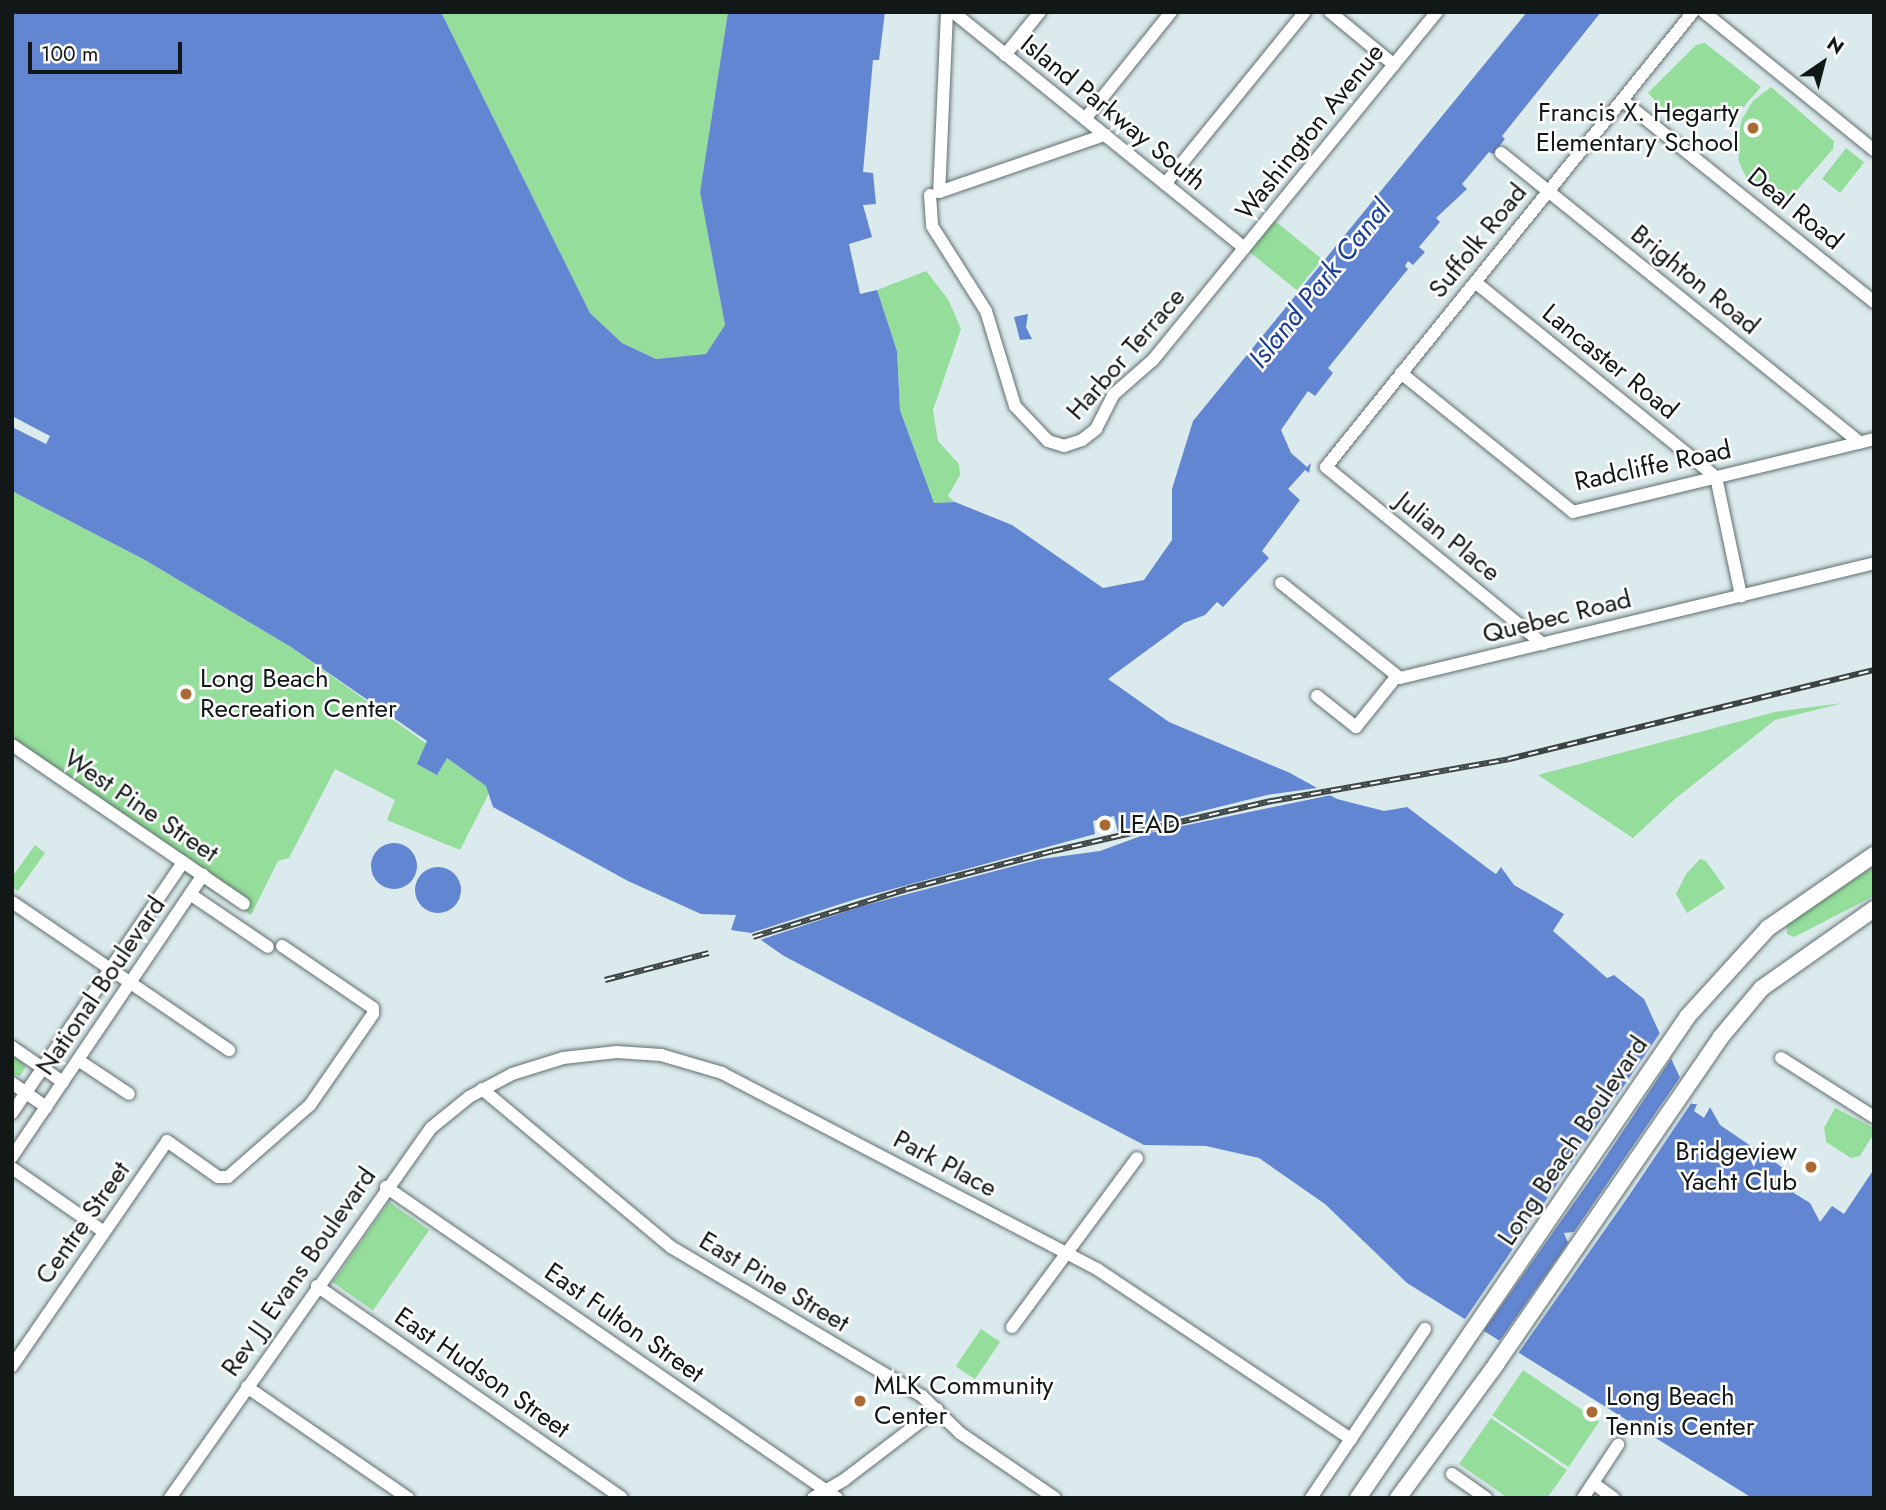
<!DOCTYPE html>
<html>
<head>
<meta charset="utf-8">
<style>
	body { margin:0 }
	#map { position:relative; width:1886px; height:1510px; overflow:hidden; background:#dbeaec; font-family:Jost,sans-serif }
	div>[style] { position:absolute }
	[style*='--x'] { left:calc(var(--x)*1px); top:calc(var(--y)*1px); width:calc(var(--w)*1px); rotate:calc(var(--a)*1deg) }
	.green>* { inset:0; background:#94dd9a; transform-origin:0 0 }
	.water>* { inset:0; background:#6386d2 }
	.round { border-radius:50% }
	.pier>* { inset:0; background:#dbeaec }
	.roads { filter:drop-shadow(0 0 2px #616e70) drop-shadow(0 0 2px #616e70) }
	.minor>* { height:12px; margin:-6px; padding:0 6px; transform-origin:6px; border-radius:6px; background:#fff }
	.major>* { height:16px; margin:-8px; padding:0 8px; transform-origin:8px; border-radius:8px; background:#fff }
	.rail>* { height:6px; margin-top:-3px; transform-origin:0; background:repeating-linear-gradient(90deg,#fff 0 10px,#3c4444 0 20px); box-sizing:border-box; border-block:2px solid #3c4444 }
	.dots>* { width:19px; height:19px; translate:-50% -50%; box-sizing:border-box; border:4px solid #fff; border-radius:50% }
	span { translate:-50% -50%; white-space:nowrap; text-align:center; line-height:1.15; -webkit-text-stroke:5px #fff; paint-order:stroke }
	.street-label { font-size:26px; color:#121818 }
	.poi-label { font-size:26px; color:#121818 }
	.right { translate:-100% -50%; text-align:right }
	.left { translate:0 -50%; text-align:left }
	.water-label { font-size:28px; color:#1b3c96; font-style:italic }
	.frame { position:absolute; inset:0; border:14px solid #121818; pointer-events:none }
	.north { position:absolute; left:1788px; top:28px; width:70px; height:70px; -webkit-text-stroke:5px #fff; paint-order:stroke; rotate:35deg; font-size:19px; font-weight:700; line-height:28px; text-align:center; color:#121818 }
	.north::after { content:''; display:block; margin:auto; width:24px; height:32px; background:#121818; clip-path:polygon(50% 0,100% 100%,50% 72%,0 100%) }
	.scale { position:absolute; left:28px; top:42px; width:154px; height:32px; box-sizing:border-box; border:4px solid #121818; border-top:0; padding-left:9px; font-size:21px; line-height:24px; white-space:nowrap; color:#121818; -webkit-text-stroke:5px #fff; paint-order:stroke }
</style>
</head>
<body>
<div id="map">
	<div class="green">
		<div style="clip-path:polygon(441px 12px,728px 12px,700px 192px,725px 325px,706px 354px,656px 359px,622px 343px,590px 313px)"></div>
		<div style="clip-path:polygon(1705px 43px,1761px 87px,1741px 110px,1702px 122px,1663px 108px,1648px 93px,1696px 45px)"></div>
		<div style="clip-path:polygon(1771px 87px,1834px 141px,1833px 149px,1782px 207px,1748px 181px,1739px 162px,1737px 140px,1742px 119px,1753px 101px)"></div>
		<div style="left:1846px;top:148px;width:23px;height:39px;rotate:38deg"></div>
		<div style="left:1270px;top:217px;width:67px;height:40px;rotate:39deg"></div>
		<div style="clip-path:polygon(926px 271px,948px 299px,961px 329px,933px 410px,938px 441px,959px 464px,960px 475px,948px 496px,955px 502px,934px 503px,900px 410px,897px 351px,877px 290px)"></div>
		<div style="clip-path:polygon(12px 491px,145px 560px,291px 647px,486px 786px,489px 793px,460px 850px,387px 820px,395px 800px,335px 769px,289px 858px,278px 861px,251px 915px,177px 869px,181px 863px,12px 747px)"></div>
		<div style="clip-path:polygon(1843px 703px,1775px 720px,1676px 798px,1633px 838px,1538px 775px,1775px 712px)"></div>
		<div style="clip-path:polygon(35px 845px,45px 853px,18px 891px,12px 887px,12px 877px)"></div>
		<div style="clip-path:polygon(1700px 859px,1706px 861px,1725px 888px,1687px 913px,1676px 894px,1686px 874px)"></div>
		<div style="clip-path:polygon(1874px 866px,1874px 896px,1794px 937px,1787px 934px,1787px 924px)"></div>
		<div style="clip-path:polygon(12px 1055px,26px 1066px,20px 1076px,12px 1074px)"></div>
		<div style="clip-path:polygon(1835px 1108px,1872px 1127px,1874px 1133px,1860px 1156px,1851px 1158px,1826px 1142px,1824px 1128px)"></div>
		<div style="left:389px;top:1202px;width:49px;height:98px;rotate:35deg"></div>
		<div style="left:981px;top:1329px;width:23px;height:45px;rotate:34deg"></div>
		<div style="left:1523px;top:1370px;width:92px;height:55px;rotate:34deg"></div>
		<div style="clip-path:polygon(1491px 1418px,1567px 1470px,1547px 1498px,1508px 1498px,1459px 1464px)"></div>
	</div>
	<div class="water">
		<div style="clip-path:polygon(12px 12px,441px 12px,590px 313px,622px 343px,656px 359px,706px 354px,725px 325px,700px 192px,728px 12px,885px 12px,879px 60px,873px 60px,863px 172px,873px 173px,876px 204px,863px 205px,872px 237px,849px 244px,860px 294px,877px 290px,897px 351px,900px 410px,934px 503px,955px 502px,1012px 525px,1103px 588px,1144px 580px,1172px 540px,1172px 489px,1193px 421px,1527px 12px,1601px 12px,1502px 136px,1505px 139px,1493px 154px,1489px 152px,1462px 184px,1467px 189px,1436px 218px,1440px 222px,1419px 247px,1425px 252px,1413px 265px,1408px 261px,1405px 266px,1408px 269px,1328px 368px,1333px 373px,1315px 396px,1308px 391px,1281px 430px,1291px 453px,1307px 467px,1311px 463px,1309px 473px,1305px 470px,1288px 489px,1300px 500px,1262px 551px,1269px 558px,1223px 607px,1217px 602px,1205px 615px,1184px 623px,1108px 679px,1169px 722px,1290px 773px,1337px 799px,1384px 811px,1407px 807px,1490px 870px,1496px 874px,1501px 867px,1514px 885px,1564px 914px,1553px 931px,1607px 978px,1614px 975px,1644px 999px,1692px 1104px,1697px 1104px,1694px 1111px,1704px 1118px,1710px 1107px,1720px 1125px,1789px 1172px,1781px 1185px,1810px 1203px,1820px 1222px,1832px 1206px,1844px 1214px,1874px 1169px,1874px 1498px,1752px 1498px,1407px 1283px,1325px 1204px,1259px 1158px,1206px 1146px,1144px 1145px,784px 956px,751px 933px,731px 930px,736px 915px,701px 914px,628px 881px,493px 807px,486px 786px,447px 758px,437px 775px,417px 764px,427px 741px,291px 647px,145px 560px,12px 491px)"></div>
		<div style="clip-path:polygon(1028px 314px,1026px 327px,1032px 339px,1020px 340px,1014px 317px)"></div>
		<div class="round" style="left:371px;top:843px;width:46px;height:46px"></div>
		<div class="round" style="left:415px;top:867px;width:46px;height:46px"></div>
	</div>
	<div class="pier">
		<div style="clip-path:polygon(12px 416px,50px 436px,46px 444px,12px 427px)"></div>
		<div style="clip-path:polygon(1324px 787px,1336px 794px,1149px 833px,1100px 851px,1041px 859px,862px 906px,757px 941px,751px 933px,856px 899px,1095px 834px,1093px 821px,1114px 816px,1118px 832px,1267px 795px)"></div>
		<div style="clip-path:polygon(1664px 1027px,1675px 1053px,1597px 1170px,1482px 1333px,1463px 1322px)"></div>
		<div style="clip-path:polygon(1683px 1073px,1694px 1099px,1630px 1194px,1517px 1355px,1498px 1343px,1568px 1243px,1564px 1233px,1574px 1232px)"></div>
	</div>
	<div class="roads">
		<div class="minor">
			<div style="--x:947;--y:12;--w:180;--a:92.5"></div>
			<div style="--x:939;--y:192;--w:176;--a:-19"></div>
			<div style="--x:953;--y:12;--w:375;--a:39"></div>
			<div style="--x:1330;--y:12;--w:83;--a:39.6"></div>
			<div style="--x:1704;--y:12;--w:219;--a:39.1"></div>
			<div style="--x:1005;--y:55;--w:55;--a:-50.9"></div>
			<div style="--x:1622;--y:100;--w:323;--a:38.7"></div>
			<div style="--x:1085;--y:119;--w:137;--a:-51.2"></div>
			<div style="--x:1501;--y:153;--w:461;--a:38.9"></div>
			<div style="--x:1165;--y:184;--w:222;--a:-50.9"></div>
			<div style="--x:930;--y:195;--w:31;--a:86"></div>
			<div style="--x:932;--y:226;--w:101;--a:57.6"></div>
			<div style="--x:986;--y:311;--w:99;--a:73"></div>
			<div style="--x:1015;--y:406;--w:48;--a:46.7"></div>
			<div style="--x:1048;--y:441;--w:17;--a:17"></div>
			<div style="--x:1064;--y:446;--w:19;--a:-18"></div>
			<div style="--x:1082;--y:440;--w:18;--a:-38"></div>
			<div style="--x:1096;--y:429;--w:38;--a:-63"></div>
			<div style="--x:1113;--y:395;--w:53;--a:-41.2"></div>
			<div style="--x:1153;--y:360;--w:449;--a:-50.8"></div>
			<div style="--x:1475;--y:282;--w:310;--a:39"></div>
			<div style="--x:1716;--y:477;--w:122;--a:78.1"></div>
			<div style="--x:1401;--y:373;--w:221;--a:38.9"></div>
			<div style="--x:1573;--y:512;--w:310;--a:-13.6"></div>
			<div style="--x:1281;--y:583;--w:152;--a:38.6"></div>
			<div style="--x:1400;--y:678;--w:488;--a:-13.6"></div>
			<div style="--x:1543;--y:644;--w:280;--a:-140.8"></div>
			<div style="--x:1326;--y:467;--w:585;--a:-51.11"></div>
			<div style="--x:1317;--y:696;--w:50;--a:38.5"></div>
			<div style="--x:1356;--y:727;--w:65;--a:-51.2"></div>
			<div style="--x:12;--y:745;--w:281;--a:34.4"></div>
			<div style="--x:190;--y:894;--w:94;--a:34.2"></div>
			<div style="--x:12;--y:902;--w:263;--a:34.3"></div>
			<div style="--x:12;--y:1047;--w:62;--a:34.5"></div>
			<div style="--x:1781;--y:1058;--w:110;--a:32.4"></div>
			<div style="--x:78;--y:1060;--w:61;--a:33.7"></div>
			<div style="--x:12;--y:1083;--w:42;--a:35.2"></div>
			<div style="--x:482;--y:1089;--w:246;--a:39.9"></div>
			<div style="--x:671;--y:1247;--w:292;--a:30.7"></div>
			<div style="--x:922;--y:1396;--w:53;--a:44.2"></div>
			<div style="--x:960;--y:1433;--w:115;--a:34.4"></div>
			<div style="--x:12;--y:1113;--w:304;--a:-55.7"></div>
			<div style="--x:12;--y:1157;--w:341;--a:-55.9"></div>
			<div style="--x:12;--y:1168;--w:112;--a:34.8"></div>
			<div style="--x:386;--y:1187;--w:548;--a:34.59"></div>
			<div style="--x:317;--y:1286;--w:371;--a:34.8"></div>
			<div style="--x:1012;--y:1327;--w:210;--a:-53.5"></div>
			<div style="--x:12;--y:1366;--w:273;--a:-55.4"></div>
			<div style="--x:167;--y:1141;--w:62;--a:35.2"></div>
			<div style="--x:218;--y:1177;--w:10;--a:0"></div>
			<div style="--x:228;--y:1177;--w:109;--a:-41.3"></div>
			<div style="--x:310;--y:1105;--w:111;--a:-55.3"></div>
			<div style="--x:373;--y:1014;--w:6;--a:-90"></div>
			<div style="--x:373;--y:1008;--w:110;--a:-145.7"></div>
			<div style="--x:247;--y:1387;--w:196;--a:34.6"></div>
			<div style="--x:1452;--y:1474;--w:42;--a:35.2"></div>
			<div style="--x:1593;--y:1483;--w:26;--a:36"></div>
			<div style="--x:170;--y:1498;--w:453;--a:-54.8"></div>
			<div style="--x:431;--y:1128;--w:49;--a:-39.2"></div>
			<div style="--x:469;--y:1097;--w:49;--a:-28.1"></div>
			<div style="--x:512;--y:1074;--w:53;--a:-17.4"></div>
			<div style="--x:563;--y:1058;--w:54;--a:-6.3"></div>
			<div style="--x:617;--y:1052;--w:44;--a:3.9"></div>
			<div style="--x:661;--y:1055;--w:64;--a:16.4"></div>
			<div style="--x:722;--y:1073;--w:423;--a:27.6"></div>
			<div style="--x:1097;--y:1269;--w:306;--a:33.8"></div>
			<div style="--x:813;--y:1498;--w:36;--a:-30"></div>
			<div style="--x:844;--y:1480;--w:117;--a:-37.4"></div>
			<div style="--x:1311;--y:1498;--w:204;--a:-56"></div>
			<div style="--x:1583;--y:1498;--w:64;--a:-56.6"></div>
		</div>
		<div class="major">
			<div style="--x:1358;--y:1498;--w:584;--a:-55.6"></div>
			<div style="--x:1688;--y:1016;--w:119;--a:-47.7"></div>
			<div style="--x:1768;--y:928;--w:129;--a:-34.6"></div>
			<div style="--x:1398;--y:1498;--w:167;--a:-53.7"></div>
			<div style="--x:1497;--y:1363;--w:394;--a:-55.5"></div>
			<div style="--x:1720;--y:1038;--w:65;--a:-50"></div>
			<div style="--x:1762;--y:988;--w:137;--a:-35.2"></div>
		</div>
	</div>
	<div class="rail">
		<div style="--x:753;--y:937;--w:161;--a:-17.3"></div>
		<div style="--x:907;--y:889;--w:151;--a:-14.6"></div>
		<div style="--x:1053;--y:851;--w:225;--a:-12.9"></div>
		<div style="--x:1272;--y:801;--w:241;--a:-10"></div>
		<div style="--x:1509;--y:759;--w:376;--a:-13.7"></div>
		<div style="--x:605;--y:980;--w:107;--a:-14.6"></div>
	</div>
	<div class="dots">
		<div style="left:1753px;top:128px;background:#ab6934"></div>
		<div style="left:186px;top:694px;background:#ab6934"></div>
		<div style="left:1105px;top:825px;background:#ab6934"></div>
		<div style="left:1811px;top:1167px;background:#ab6934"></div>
		<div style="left:860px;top:1401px;background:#ab6934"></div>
		<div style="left:1592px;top:1412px;background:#ab6934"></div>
	</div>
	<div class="street-label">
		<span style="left:1113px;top:113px;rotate:39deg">Island Parkway South</span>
		<span style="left:1310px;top:132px;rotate:-51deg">Washington Avenue</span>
		<span style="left:1795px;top:209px;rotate:39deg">Deal Road</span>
		<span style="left:1478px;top:241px;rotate:-51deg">Suffolk Road</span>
		<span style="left:1695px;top:280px;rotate:39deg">Brighton Road</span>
		<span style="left:1126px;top:354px;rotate:-49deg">Harbor Terrace</span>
		<span style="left:1610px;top:362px;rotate:39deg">Lancaster Road</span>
		<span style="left:1653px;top:466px;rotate:-12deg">Radcliffe Road</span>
		<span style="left:1448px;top:537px;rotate:39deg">Julian Place</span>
		<span style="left:1557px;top:617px;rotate:-14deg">Quebec Road</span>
		<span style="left:141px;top:806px;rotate:34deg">West Pine Street</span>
		<span style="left:101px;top:986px;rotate:-56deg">National Boulevard</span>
		<span style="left:1573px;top:1141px;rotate:-56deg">Long Beach Boulevard</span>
		<span style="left:945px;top:1164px;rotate:28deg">Park Place</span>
		<span style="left:83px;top:1223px;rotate:-55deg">Centre Street</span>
		<span style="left:299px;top:1272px;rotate:-55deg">Rev JJ Evans Boulevard</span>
		<span style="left:774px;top:1282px;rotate:31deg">East Pine Street</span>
		<span style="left:624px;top:1323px;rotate:35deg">East Fulton Street</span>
		<span style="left:482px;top:1373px;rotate:35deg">East Hudson Street</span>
	</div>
	<div class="poi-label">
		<span class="right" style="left:1739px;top:128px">Francis X. Hegarty<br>Elementary School</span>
		<span class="left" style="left:200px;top:694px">Long Beach<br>Recreation Center</span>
		<span class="left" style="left:1119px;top:825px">LEAD</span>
		<span class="right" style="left:1797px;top:1167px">Bridgeview<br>Yacht Club</span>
		<span class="left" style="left:874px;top:1401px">MLK Community<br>Center</span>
		<span class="left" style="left:1606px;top:1412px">Long Beach<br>Tennis Center</span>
	</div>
	<div class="water-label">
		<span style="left:1320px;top:284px;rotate:-51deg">Island Park Canal</span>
	</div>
	<div class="frame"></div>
	<div class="north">N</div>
	<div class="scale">100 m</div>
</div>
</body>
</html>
